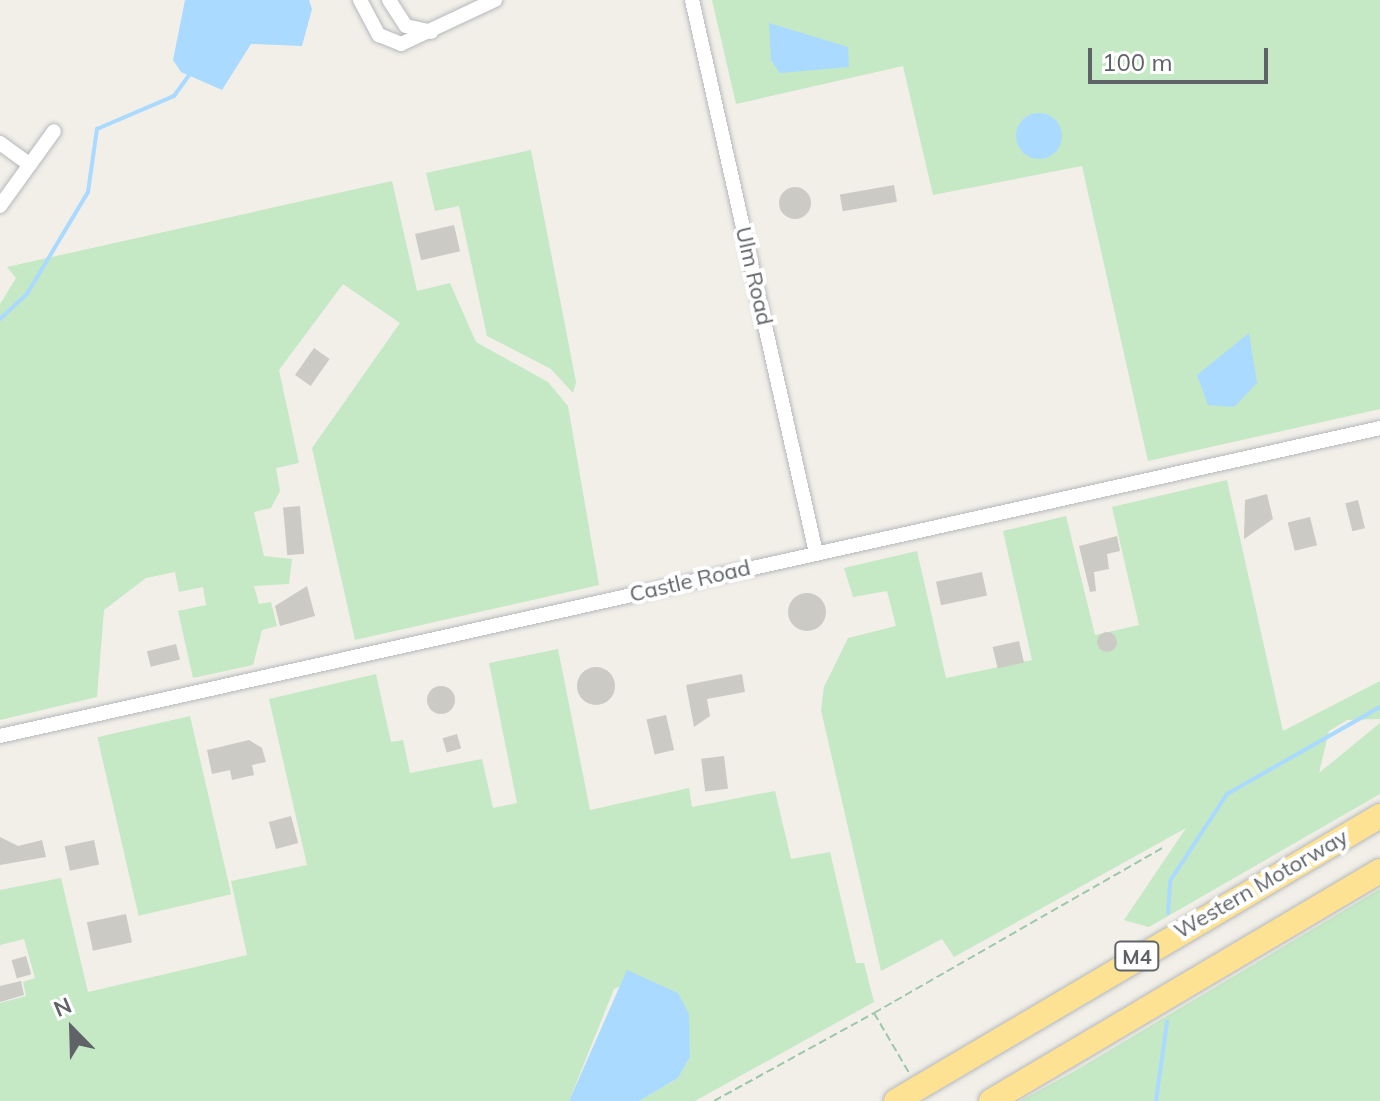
<!DOCTYPE html>
<html>
<head>
<meta charset="utf-8">
<style>
	body { margin:0 }
	#map { position:relative; width:1380px; height:1101px; overflow:hidden; background:#f1efe8; font-family:Mulish,sans-serif }
	div>[style] { position:absolute }
	[style*='--x'] { left:calc(var(--x)*1px); top:calc(var(--y)*1px); width:calc(var(--w)*1px); rotate:calc(var(--a)*1deg) }
	.green>* { inset:0; background:#c5e8c5; transform-origin:0 0 }
	.water>* { inset:0; background:#aadaff }
	.round { border-radius:50% }
	.stream>* { height:4px; margin:-2px; padding:0 2px; transform-origin:2px; border-radius:2px; background:#aadaff }
	.building>* { inset:0; background:#cccac5; transform-origin:0 0 }
	.path>* { height:2px; margin-top:-1px; transform-origin:0; background:repeating-linear-gradient(90deg,#9cc7a9 0 8px,transparent 0 12px) }
	.roads { filter:drop-shadow(0 0 2px #b5b8bc) drop-shadow(0 0 2px #b5b8bc) }
	.minor>* { height:14px; margin:-7px; padding:0 7px; transform-origin:7px; border-radius:7px; background:#fff }
	.motorway>* { height:24px; margin:-12px; padding:0 12px; transform-origin:12px; border-radius:12px; background:#fde293 }
	span { translate:-50% -50%; white-space:nowrap; text-align:center; line-height:1.15; -webkit-text-stroke:8px #fff; paint-order:stroke }
	.shield-label span { padding:2px 6px; background:#fff; border:2px solid; border-radius:6px; -webkit-text-stroke-width:0 }
	.shield-label { font-size:20px; color:#5f6368; font-weight:700 }
	.street-label { font-size:22px; color:#5f6368 }
	.north { position:absolute; left:32px; top:989px; width:80px; height:80px; -webkit-text-stroke:6px #fff; paint-order:stroke; rotate:337deg; font-size:22px; font-weight:700; line-height:32px; text-align:center; color:#5f6368 }
	.north::after { content:''; display:block; margin:auto; width:28px; height:36px; background:#5f6368; clip-path:polygon(50% 0,100% 100%,50% 72%,0 100%) }
	.scale { position:absolute; left:1088px; top:48px; width:180px; height:36px; box-sizing:border-box; border:4px solid #5f6368; border-top:0; padding-left:10px; font-size:24px; line-height:28px; white-space:nowrap; color:#5f6368; -webkit-text-stroke:6px #fff; paint-order:stroke }
</style>
</head>
<body>
<div id="map">
	<div class="green">
		<div style="clip-path:polygon(712px 0,1380px 0,1380px 409px,1148px 461px,1082px 166px,933px 195px,903px 66px,736px 104px)"></div>
		<div style="clip-path:polygon(531px 150px,576px 382px,573px 393px,551px 369px,487px 336px,459px 206px,435px 211px,426px 173px)"></div>
		<div style="clip-path:polygon(392px 181px,417px 291px,450px 283px,476px 342px,548px 382px,568px 406px,599px 585px,355px 640px,312px 448px,400px 323px,343px 284px,279px 370px,299px 463px,276px 468px,280px 491px,271px 508px,254px 512px,264px 556px,292px 559px,289px 584px,254px 586px,259px 604px,271px 602px,277px 626px,262px 630px,253px 665px,193px 678px,178px 611px,206px 605px,203px 587px,179px 592px,175px 572px,146px 578px,104px 610px,97px 697px,0 720px,0 304px,16px 278px,7px 267px)"></div>
		<div style="clip-path:polygon(1227px 480px,1283px 731px,1380px 681px,1380px 719px,1347px 720px,1329px 731px,1319px 773px,1380px 723px,1380px 794px,1149px 927px,1124px 920px,1186px 828px,954px 957px,942px 939px,881px 971px,821px 710px,824px 687px,848px 638px,896px 626px,887px 591px,853px 597px,844px 568px,917px 551px,946px 678px,1032px 660px,1003px 531px,1066px 516px,1095px 635px,1139px 625px,1112px 507px)"></div>
		<div style="clip-path:polygon(558px 649px,590px 810px,689px 788px,692px 807px,775px 791px,791px 859px,830px 852px,856px 963px,864px 963px,874px 1002px,695px 1101px,639px 1101px,678px 1078px,690px 1057px,689px 1035px,654px 982px,637px 979px,614px 989px,569px 1101px,0 1101px,0 1003px,26px 996px,23px 982px,35px 978px,24px 939px,0 945px,0 890px,61px 878px,88px 992px,247px 955px,231px 881px,307px 865px,269px 699px,376px 674px,391px 742px,403px 740px,410px 773px,482px 759px,493px 808px,517px 803px,489px 663px)"></div>
		<div style="left:190px;top:716px;width:183px;height:95px;rotate:77deg"></div>
		<div style="clip-path:polygon(1380px 889px,1380px 1101px,1020px 1101px,1073px 1072px)"></div>
	</div>
	<div class="water">
		<div style="clip-path:polygon(185px 0,309px 0,312px 9px,302px 46px,251px 44px,222px 90px,181px 72px,173px 60px)"></div>
		<div style="clip-path:polygon(769px 23px,848px 47px,849px 67px,780px 73px,771px 60px)"></div>
		<div class="round" style="left:1016px;top:113px;width:46px;height:46px"></div>
		<div style="clip-path:polygon(1249px 333px,1257px 383px,1234px 407px,1208px 405px,1197px 375px)"></div>
		<div style="clip-path:polygon(627px 970px,678px 993px,689px 1014px,690px 1057px,678px 1078px,639px 1101px,569px 1101px)"></div>
	</div>
	<div class="stream">
		<div style="--x:0;--y:319;--w:37;--a:-43"></div>
		<div style="--x:27;--y:294;--w:119;--a:-59.1"></div>
		<div style="--x:88;--y:192;--w:64;--a:-81.9"></div>
		<div style="--x:97;--y:129;--w:84;--a:-23.2"></div>
		<div style="--x:174;--y:96;--w:29;--a:-54"></div>
		<div style="--x:1168;--y:913;--w:32;--a:-86"></div>
		<div style="--x:1170;--y:881;--w:104;--a:-56.8"></div>
		<div style="--x:1227;--y:794;--w:176;--a:-29.6"></div>
		<div style="--x:1156;--y:1101;--w:80;--a:-82.1"></div>
	</div>
	<div class="building">
		<div style="left:894px;top:185px;width:17px;height:55px;rotate:80deg"></div>
		<div class="round" style="left:779px;top:187px;width:32px;height:32px"></div>
		<div style="left:454px;top:225px;width:27px;height:40px;rotate:77deg"></div>
		<div style="left:314px;top:348px;width:19px;height:33px;rotate:35deg"></div>
		<div style="clip-path:polygon(1267px 494px,1273px 519px,1244px 539px,1245px 500px)"></div>
		<div style="left:1358px;top:500px;width:29px;height:13px;rotate:76deg"></div>
		<div style="left:300px;top:506px;width:48px;height:17px;rotate:85deg"></div>
		<div style="left:1310px;top:517px;width:29px;height:23px;rotate:76deg"></div>
		<div style="clip-path:polygon(1117px 536px,1120px 551px,1107px 554px,1109px 569px,1094px 572px,1096px 591px,1090px 592px,1079px 546px)"></div>
		<div style="left:982px;top:572px;width:24px;height:47px;rotate:78deg"></div>
		<div style="clip-path:polygon(307px 586px,315px 616px,280px 626px,275px 606px)"></div>
		<div class="round" style="left:788px;top:593px;width:38px;height:38px"></div>
		<div class="round" style="left:1097px;top:632px;width:20px;height:20px"></div>
		<div style="left:1019px;top:641px;width:22px;height:27px;rotate:77deg"></div>
		<div style="left:176px;top:644px;width:16px;height:30px;rotate:76deg"></div>
		<div class="round" style="left:577px;top:667px;width:38px;height:38px"></div>
		<div style="clip-path:polygon(742px 674px,745px 692px,707px 699px,710px 716px,694px 727px,686px 685px)"></div>
		<div class="round" style="left:427px;top:686px;width:28px;height:28px"></div>
		<div style="left:666px;top:715px;width:36px;height:20px;rotate:77deg"></div>
		<div style="left:457px;top:734px;width:15px;height:15px;rotate:74deg"></div>
		<div style="clip-path:polygon(249px 740px,262px 748px,266px 762px,252px 765px,254px 775px,232px 780px,230px 770px,212px 774px,207px 750px)"></div>
		<div style="left:724px;top:756px;width:33px;height:23px;rotate:83deg"></div>
		<div style="left:291px;top:816px;width:28px;height:23px;rotate:75deg"></div>
		<div style="clip-path:polygon(0 837px,18px 846px,42px 840px,46px 857px,0 865px)"></div>
		<div style="left:94px;top:840px;width:25px;height:30px;rotate:78deg"></div>
		<div style="left:126px;top:914px;width:29px;height:40px;rotate:78deg"></div>
		<div style="left:26px;top:956px;width:19px;height:15px;rotate:74deg"></div>
		<div style="clip-path:polygon(21px 981px,24px 995px,0 1002px,0 986px)"></div>
	</div>
	<div class="path">
		<div style="--x:874;--y:1013;--w:336;--a:-29.8"></div>
		<div style="--x:714;--y:1101;--w:183;--a:-28.8"></div>
		<div style="--x:874;--y:1013;--w:69;--a:59.7"></div>
	</div>
	<div class="roads">
		<div class="minor">
			<div style="--x:360;--y:0;--w:40;--a:62"></div>
			<div style="--x:379;--y:35;--w:24;--a:22"></div>
			<div style="--x:401;--y:44;--w:104;--a:-25.1"></div>
			<div style="--x:389;--y:0;--w:31;--a:57"></div>
			<div style="--x:406;--y:26;--w:26;--a:13"></div>
			<div style="--x:692;--y:0;--w:567;--a:77.36"></div>
			<div style="--x:0;--y:143;--w:37;--a:36"></div>
			<div style="--x:0;--y:206;--w:92;--a:-54.2"></div>
			<div style="--x:0;--y:736;--w:1414;--a:-12.58"></div>
		</div>
		<div class="motorway">
			<div style="--x:896;--y:1101;--w:562;--a:-30.49"></div>
			<div style="--x:991;--y:1101;--w:452;--a:-30.6"></div>
		</div>
	</div>
	<div class="shield-label">
		<span style="left:1137px;top:956px">M4</span>
	</div>
	<div class="street-label">
		<span style="left:754px;top:276px;rotate:77deg">Ulm Road</span>
		<span style="left:690px;top:581px;rotate:-13deg">Castle Road</span>
		<span style="left:1261px;top:884px;rotate:-30deg">Western Motorway</span>
	</div>
	<div class="north">N</div>
	<div class="scale">100 m</div>
</div>
</body>
</html>
